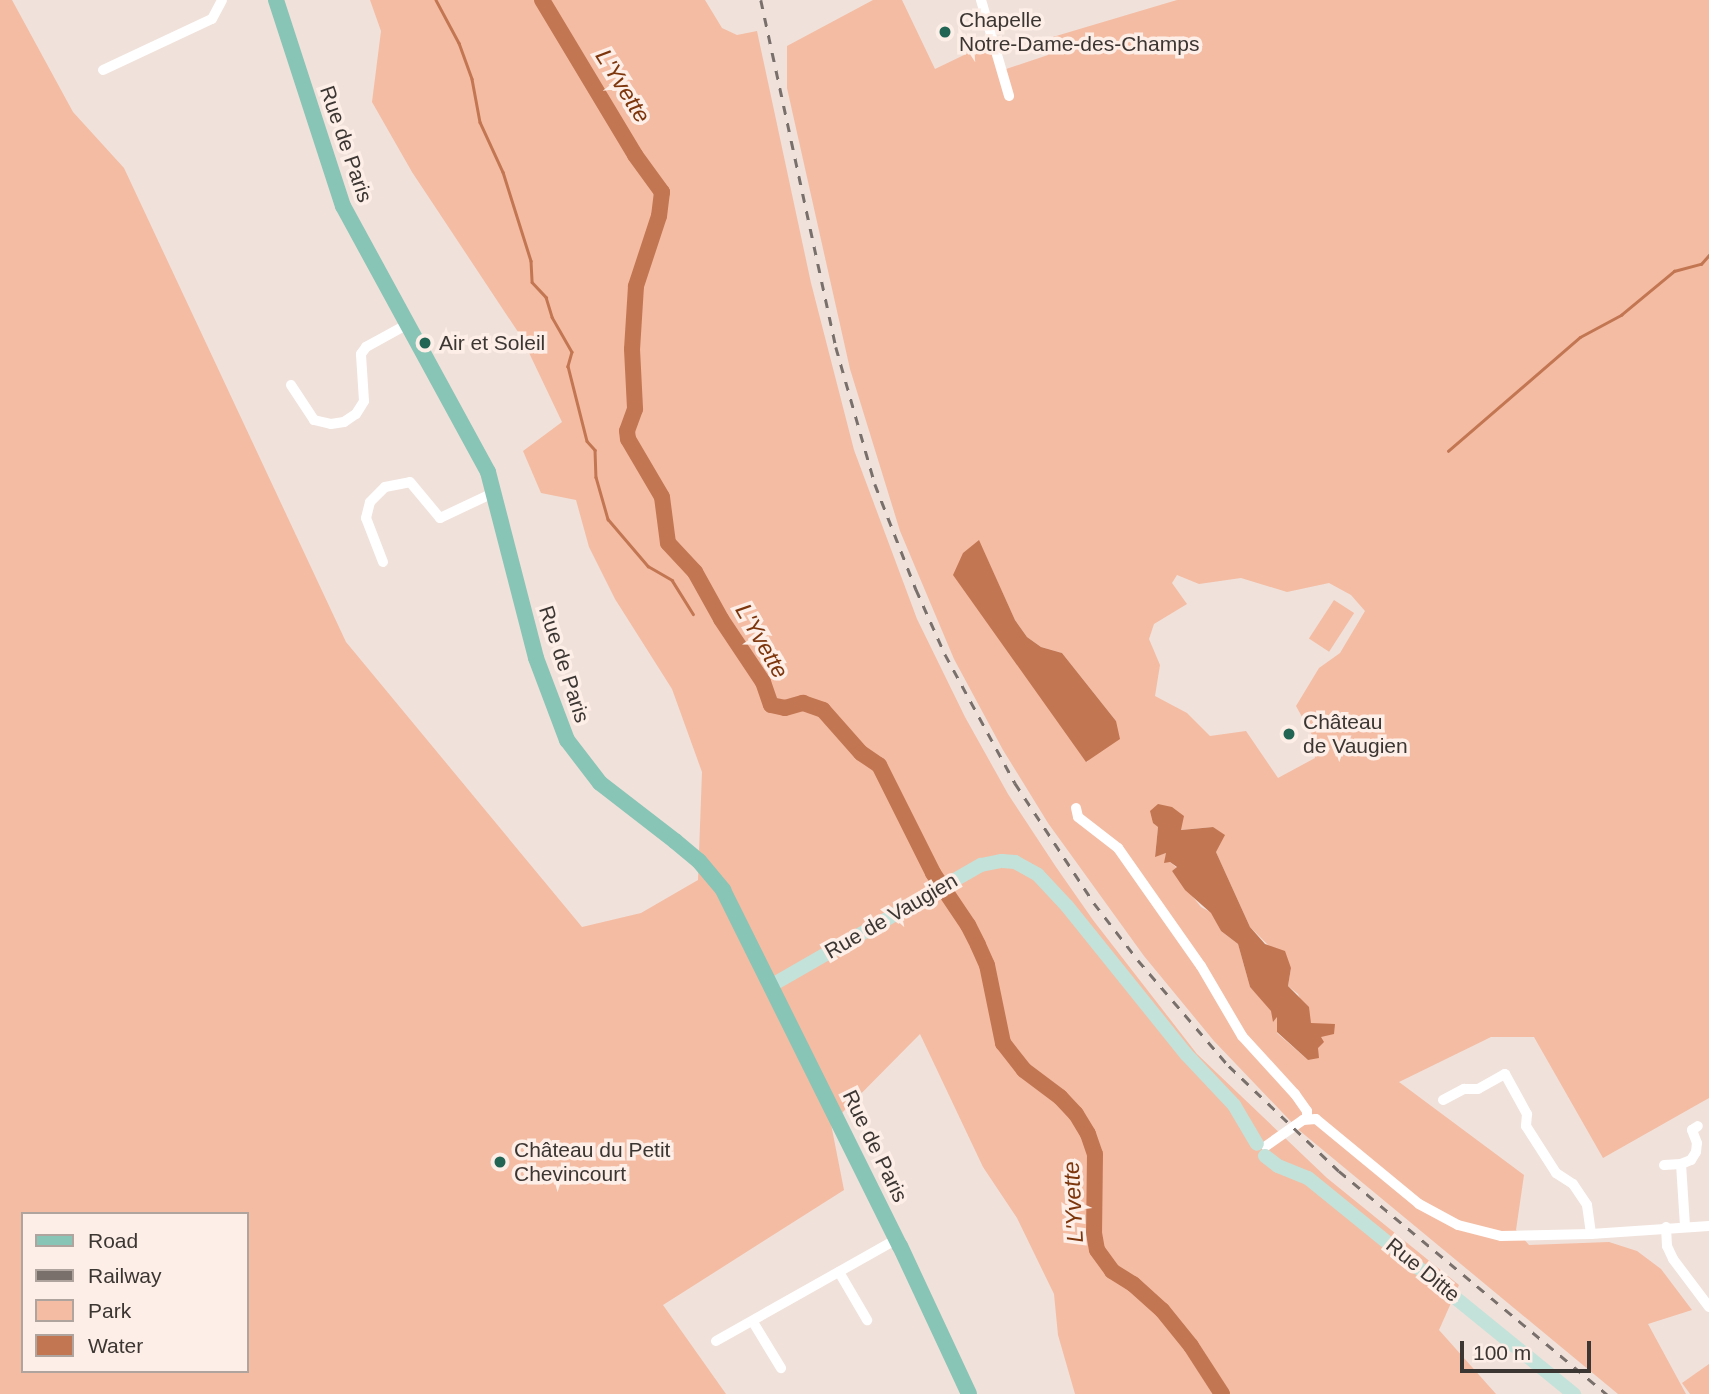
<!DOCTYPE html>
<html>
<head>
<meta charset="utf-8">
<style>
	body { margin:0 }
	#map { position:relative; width:1709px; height:1394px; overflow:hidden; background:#f0e1da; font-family:Arial,sans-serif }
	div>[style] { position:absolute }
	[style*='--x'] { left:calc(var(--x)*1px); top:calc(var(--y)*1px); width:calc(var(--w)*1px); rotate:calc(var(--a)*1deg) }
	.green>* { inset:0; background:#f4bca3; transform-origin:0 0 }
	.water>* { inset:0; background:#c37652 }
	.stream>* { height:2.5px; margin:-1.25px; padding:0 1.25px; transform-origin:1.25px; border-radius:1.25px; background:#c37652 }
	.river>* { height:16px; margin:-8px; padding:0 8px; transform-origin:8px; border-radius:8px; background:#c37652 }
	.street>* { height:10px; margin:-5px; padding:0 5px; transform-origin:5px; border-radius:5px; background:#fff }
	.secondary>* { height:14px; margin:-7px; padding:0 7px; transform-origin:7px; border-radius:7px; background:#c3e2da }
	.primary>* { height:16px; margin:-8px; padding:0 8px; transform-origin:8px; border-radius:8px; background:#88c5b6 }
	.rail>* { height:2.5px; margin-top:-1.25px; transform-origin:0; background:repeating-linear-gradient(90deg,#79706c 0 9px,transparent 0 18px) }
	.dots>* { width:19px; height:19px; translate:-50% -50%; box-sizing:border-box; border:4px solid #fdeee7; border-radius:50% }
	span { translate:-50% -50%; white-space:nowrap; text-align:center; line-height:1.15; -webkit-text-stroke:7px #fdeee7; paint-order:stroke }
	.poi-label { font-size:21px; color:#3c3633 }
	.left { translate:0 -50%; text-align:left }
	.street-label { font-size:21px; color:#3c3633 }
	.water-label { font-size:23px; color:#7d350c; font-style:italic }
	.legend { position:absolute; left:21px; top:1212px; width:228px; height:161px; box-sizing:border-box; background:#fdeee7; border:2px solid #b0a49f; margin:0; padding:9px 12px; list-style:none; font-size:21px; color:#3c3633 }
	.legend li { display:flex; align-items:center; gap:14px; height:35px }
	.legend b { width:35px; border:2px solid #b0a49f }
	.scale { position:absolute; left:1460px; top:1341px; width:131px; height:32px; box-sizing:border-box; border:4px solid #3c3633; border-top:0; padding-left:9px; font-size:21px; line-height:24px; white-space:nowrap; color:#3c3633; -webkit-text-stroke:5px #fdeee7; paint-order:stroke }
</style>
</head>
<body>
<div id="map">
	<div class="green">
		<div style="clip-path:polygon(evenodd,0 0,12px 0,73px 112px,124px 168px,346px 642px,582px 927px,641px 913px,698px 880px,702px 772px,672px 689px,615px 599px,589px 547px,576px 500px,541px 493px,523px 451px,562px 422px,522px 338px,412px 172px,372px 102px,381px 31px,370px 0,705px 0,722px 28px,737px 35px,757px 31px,811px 283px,854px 450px,917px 619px,965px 717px,1008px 794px,1056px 867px,1093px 920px,1197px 1054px,1327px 1178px,1459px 1285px,1439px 1330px,1496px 1394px,1075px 1394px,1058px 1335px,1054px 1294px,1017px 1218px,983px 1167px,920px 1034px,831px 1124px,844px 1190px,663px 1305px,726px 1394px,0 1394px,0 0,23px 1214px,247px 1214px,247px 1371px,23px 1371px,23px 1214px)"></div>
		<div style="clip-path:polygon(evenodd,873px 0,902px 0,935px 69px,989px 43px,1000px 71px,1048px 55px,1046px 39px,1177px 0,1709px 0,1709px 1098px,1603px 1158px,1534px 1037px,1491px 1037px,1399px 1082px,1524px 1175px,1516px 1230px,1529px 1245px,1609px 1242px,1637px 1251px,1661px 1269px,1692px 1310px,1648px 1324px,1686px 1394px,1618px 1394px,1300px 1131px,1214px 1041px,1144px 956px,1048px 823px,1003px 750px,954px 659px,900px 531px,850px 369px,787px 88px,787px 46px,873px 0,979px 541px,1015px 620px,1027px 637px,1041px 647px,1062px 653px,1116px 721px,1087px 762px,1055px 717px,979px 541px,873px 0,1177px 575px,1199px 584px,1241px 578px,1287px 592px,1329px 583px,1351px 595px,1365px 611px,1340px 653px,1319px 668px,1296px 706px,1312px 735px,1315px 758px,1278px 778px,1246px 731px,1210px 736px,1187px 713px,1155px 696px,1160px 665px,1149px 639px,1154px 624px,1187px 604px,1172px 583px,1177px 575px,873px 0,1158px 827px,1180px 830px,1213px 827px,1216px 852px,1250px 927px,1291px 968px,1288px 986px,1298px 994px,1320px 1043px,1308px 1060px,1277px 1033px,1277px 1015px,1250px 987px,1238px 944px,1221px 931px,1212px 913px,1201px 907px,1172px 871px,1177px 868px,1170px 862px,1166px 853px,1155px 856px,1158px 827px)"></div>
		<div style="left:1334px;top:600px;width:24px;height:46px;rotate:33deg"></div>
		<div style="clip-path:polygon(1709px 1364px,1709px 1394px,1690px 1394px,1682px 1383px)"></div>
	</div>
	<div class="water">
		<div style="clip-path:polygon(979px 540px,1015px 620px,1027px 637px,1041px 647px,1062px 653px,1116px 721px,1120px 739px,1086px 762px,953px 575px,963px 553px)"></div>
		<div style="clip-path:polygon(1158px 804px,1172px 807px,1184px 816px,1181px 830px,1213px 827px,1225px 835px,1216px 852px,1250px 927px,1265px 944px,1285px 951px,1291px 968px,1288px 986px,1309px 1007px,1311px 1023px,1335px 1024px,1334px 1034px,1321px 1037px,1324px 1042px,1318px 1048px,1319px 1058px,1308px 1060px,1277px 1032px,1277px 1017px,1273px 1022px,1271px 1011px,1250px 987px,1238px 944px,1221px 931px,1211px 913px,1185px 890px,1172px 871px,1177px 867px,1170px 862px,1164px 863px,1166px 853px,1155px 857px,1158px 827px,1153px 823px,1150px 811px)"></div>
	</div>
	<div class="stream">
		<div style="--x:436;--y:0;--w:49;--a:61.9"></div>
		<div style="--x:459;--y:43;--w:38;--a:70"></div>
		<div style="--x:472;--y:79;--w:44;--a:79.5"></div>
		<div style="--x:480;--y:122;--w:55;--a:65.3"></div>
		<div style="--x:503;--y:172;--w:93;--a:72.5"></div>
		<div style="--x:531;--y:261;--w:21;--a:87"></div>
		<div style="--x:532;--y:282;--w:21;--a:47"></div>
		<div style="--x:546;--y:297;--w:21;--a:73"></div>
		<div style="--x:552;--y:317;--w:40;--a:60.3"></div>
		<div style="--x:572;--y:352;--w:15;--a:106"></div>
		<div style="--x:568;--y:366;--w:77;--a:75.8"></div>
		<div style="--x:587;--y:441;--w:12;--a:48"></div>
		<div style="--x:595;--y:450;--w:27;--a:88"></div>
		<div style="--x:596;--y:477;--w:44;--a:74.1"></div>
		<div style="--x:608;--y:519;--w:62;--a:49.6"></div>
		<div style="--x:648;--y:566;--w:28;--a:30"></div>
		<div style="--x:672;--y:580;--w:40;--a:58"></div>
		<div style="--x:1448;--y:451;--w:174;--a:-40.8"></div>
		<div style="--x:1580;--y:337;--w:47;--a:-28.2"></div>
		<div style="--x:1621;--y:315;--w:69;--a:-39.7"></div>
		<div style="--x:1674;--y:271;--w:28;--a:-15"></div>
		<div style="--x:1701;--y:264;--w:12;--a:-48"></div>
	</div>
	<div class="river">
		<div style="--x:542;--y:0;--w:181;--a:59"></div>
		<div style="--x:635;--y:155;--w:46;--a:53.9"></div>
		<div style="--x:662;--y:192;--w:24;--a:97"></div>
		<div style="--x:659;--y:216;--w:74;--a:108.2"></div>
		<div style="--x:636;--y:286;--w:63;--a:93.6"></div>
		<div style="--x:632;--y:349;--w:60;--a:87.1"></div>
		<div style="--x:635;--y:409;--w:23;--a:110"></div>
		<div style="--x:627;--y:431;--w:8;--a:83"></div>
		<div style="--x:628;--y:439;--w:67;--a:59.6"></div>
		<div style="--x:662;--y:497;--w:46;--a:82.6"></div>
		<div style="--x:668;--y:543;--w:40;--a:47"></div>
		<div style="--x:695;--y:572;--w:54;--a:61"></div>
		<div style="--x:721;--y:619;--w:76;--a:56.3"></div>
		<div style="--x:763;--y:682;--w:24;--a:71"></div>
		<div style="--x:771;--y:705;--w:14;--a:12"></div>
		<div style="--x:785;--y:708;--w:19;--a:-16"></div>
		<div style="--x:803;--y:703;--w:21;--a:19"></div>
		<div style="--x:823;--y:710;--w:57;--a:48.5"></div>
		<div style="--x:861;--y:753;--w:22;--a:34"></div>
		<div style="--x:879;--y:765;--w:121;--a:63.4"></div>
		<div style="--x:933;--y:873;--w:63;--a:56.1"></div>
		<div style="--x:968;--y:925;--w:22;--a:63"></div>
		<div style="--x:978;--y:945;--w:22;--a:66"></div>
		<div style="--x:987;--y:965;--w:80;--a:78.4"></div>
		<div style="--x:1003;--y:1043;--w:34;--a:52"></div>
		<div style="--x:1024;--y:1070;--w:45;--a:36.9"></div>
		<div style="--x:1060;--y:1097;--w:23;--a:47"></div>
		<div style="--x:1076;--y:1114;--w:23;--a:59"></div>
		<div style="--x:1088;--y:1134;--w:21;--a:71"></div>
		<div style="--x:1095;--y:1154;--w:79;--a:90.7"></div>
		<div style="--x:1094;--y:1233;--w:17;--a:80"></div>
		<div style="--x:1097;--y:1250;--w:26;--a:54"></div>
		<div style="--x:1112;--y:1271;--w:25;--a:32"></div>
		<div style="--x:1133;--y:1284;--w:39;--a:42"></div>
		<div style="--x:1162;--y:1310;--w:46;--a:51.1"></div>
		<div style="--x:1191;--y:1346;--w:57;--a:57.1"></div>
	</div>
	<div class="street">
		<div style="--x:981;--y:0;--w:100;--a:73.7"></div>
		<div style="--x:103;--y:70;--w:120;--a:-25.1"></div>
		<div style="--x:212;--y:19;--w:21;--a:-62"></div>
		<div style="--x:291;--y:385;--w:42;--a:56.7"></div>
		<div style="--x:314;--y:420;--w:17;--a:13"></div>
		<div style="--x:331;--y:424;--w:13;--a:-9"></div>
		<div style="--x:344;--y:422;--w:14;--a:-34"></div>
		<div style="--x:356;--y:414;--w:15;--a:-58"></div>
		<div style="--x:364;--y:401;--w:47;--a:-93.7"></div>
		<div style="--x:361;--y:354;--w:9;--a:-54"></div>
		<div style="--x:366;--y:347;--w:48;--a:-28.7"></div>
		<div style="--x:383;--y:562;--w:47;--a:-111.1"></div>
		<div style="--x:366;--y:518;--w:16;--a:-76"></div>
		<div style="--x:370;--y:502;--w:21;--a:-45"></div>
		<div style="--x:385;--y:487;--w:25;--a:-11"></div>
		<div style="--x:410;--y:482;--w:47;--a:50.2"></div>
		<div style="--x:440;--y:518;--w:61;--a:-25.3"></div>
		<div style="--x:1076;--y:808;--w:9;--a:77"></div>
		<div style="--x:1078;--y:817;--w:51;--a:37.8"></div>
		<div style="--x:1118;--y:848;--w:144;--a:54.9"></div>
		<div style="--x:1201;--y:966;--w:81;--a:59.6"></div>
		<div style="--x:1242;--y:1036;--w:79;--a:47.6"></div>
		<div style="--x:1295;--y:1094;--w:21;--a:55"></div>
		<div style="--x:1307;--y:1111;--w:8;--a:90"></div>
		<div style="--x:1443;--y:1100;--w:24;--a:-28"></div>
		<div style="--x:1464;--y:1089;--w:14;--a:0"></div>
		<div style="--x:1478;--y:1089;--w:31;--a:-29"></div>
		<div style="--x:1505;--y:1074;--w:46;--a:61.2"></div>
		<div style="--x:1527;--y:1114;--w:12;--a:95"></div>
		<div style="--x:1526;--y:1126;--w:56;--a:57.4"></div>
		<div style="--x:1556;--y:1173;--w:20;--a:33"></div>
		<div style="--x:1573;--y:1184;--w:25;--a:56"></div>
		<div style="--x:1587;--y:1205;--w:29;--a:82"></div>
		<div style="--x:1266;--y:1146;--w:45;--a:-35.1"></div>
		<div style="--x:1303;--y:1120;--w:13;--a:-4"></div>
		<div style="--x:1316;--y:1119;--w:134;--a:39.5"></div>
		<div style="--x:1419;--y:1204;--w:44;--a:28.3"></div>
		<div style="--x:1458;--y:1225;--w:44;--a:14.3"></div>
		<div style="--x:1501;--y:1236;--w:90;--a:-1.3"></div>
		<div style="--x:1591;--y:1234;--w:118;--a:-3.9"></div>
		<div style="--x:1664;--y:1165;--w:17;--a:-3"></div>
		<div style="--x:1685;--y:1226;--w:62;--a:-93.7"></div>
		<div style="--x:1681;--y:1164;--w:11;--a:-22"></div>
		<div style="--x:1691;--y:1160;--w:9;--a:-58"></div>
		<div style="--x:1696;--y:1152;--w:9;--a:-84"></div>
		<div style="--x:1697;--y:1143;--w:14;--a:-111"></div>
		<div style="--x:1692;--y:1130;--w:7;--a:-34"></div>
		<div style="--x:1666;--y:1227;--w:19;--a:87"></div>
		<div style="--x:1667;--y:1246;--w:14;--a:65"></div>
		<div style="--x:1673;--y:1259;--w:60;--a:53.1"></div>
		<div style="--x:839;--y:1272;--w:56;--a:59.7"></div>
		<div style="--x:753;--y:1322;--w:54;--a:58.7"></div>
		<div style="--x:716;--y:1341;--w:208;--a:-29.4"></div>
	</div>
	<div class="secondary">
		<div style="--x:772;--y:985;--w:241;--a:-29.9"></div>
		<div style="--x:981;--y:865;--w:21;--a:-11"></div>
		<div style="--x:1002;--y:861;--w:13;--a:4"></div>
		<div style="--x:1015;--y:862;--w:26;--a:29"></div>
		<div style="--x:1038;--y:875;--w:42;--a:46.9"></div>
		<div style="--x:1067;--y:906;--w:190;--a:51.2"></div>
		<div style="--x:1186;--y:1054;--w:70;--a:46.7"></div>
		<div style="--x:1234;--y:1105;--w:45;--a:59.5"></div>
		<div style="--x:1265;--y:1156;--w:16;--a:38"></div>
		<div style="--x:1278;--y:1166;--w:32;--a:22"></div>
		<div style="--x:1308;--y:1178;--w:343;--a:39.1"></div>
	</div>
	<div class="primary">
		<div style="--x:276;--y:0;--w:217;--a:72"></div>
		<div style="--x:343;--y:206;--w:303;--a:61.4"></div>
		<div style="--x:488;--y:472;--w:192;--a:75.5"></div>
		<div style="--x:536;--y:658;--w:88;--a:69.3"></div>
		<div style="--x:567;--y:740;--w:54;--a:52.5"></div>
		<div style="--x:600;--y:783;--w:95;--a:37.7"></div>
		<div style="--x:675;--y:841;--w:31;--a:40"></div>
		<div style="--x:699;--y:861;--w:38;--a:50"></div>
		<div style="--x:723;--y:890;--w:398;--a:63.6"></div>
		<div style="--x:900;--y:1246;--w:163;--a:65"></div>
	</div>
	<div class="rail">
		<div style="--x:761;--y:0;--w:355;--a:77.8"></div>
		<div style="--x:836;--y:347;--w:142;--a:74.1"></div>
		<div style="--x:875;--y:484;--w:113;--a:68.7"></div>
		<div style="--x:916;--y:589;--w:71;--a:66"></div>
		<div style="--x:945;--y:654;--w:147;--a:61.5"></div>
		<div style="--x:1015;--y:783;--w:144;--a:56.6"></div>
		<div style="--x:1094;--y:903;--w:72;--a:52.3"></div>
		<div style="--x:1138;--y:960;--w:140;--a:49.4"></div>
		<div style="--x:1229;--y:1066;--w:152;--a:43.7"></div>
		<div style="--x:1339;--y:1171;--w:349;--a:39.8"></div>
	</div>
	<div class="dots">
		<div style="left:945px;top:32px;background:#226555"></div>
		<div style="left:425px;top:343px;background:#226555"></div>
		<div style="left:1289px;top:734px;background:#226555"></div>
		<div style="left:500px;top:1162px;background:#226555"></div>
	</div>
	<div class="poi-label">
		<span class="left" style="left:959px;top:32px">Chapelle<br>Notre-Dame-des-Champs</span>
		<span class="left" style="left:439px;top:343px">Air et Soleil</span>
		<span class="left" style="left:1303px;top:734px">Château<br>de Vaugien</span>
		<span class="left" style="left:514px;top:1162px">Château du Petit<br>Chevincourt</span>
	</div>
	<div class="street-label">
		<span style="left:346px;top:144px;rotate:71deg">Rue de Paris</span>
		<span style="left:564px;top:664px;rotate:72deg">Rue de Paris</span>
		<span style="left:891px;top:916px;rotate:-30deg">Rue de Vaugien</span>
		<span style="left:875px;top:1146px;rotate:64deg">Rue de Paris</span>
		<span style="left:1423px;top:1270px;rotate:39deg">Rue Ditte</span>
	</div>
	<div class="water-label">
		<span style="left:623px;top:86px;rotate:58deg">L'Yvette</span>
		<span style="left:762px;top:641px;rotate:60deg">L'Yvette</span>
		<span style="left:1073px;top:1202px;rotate:-93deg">L'Yvette</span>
	</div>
	<ul class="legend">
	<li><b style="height:9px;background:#88c5b6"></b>Road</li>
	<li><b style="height:9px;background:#79706c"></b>Railway</li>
	<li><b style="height:19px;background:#f4bca3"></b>Park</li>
	<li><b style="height:19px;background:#c37652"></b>Water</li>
	</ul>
	<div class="scale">100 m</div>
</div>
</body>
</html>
